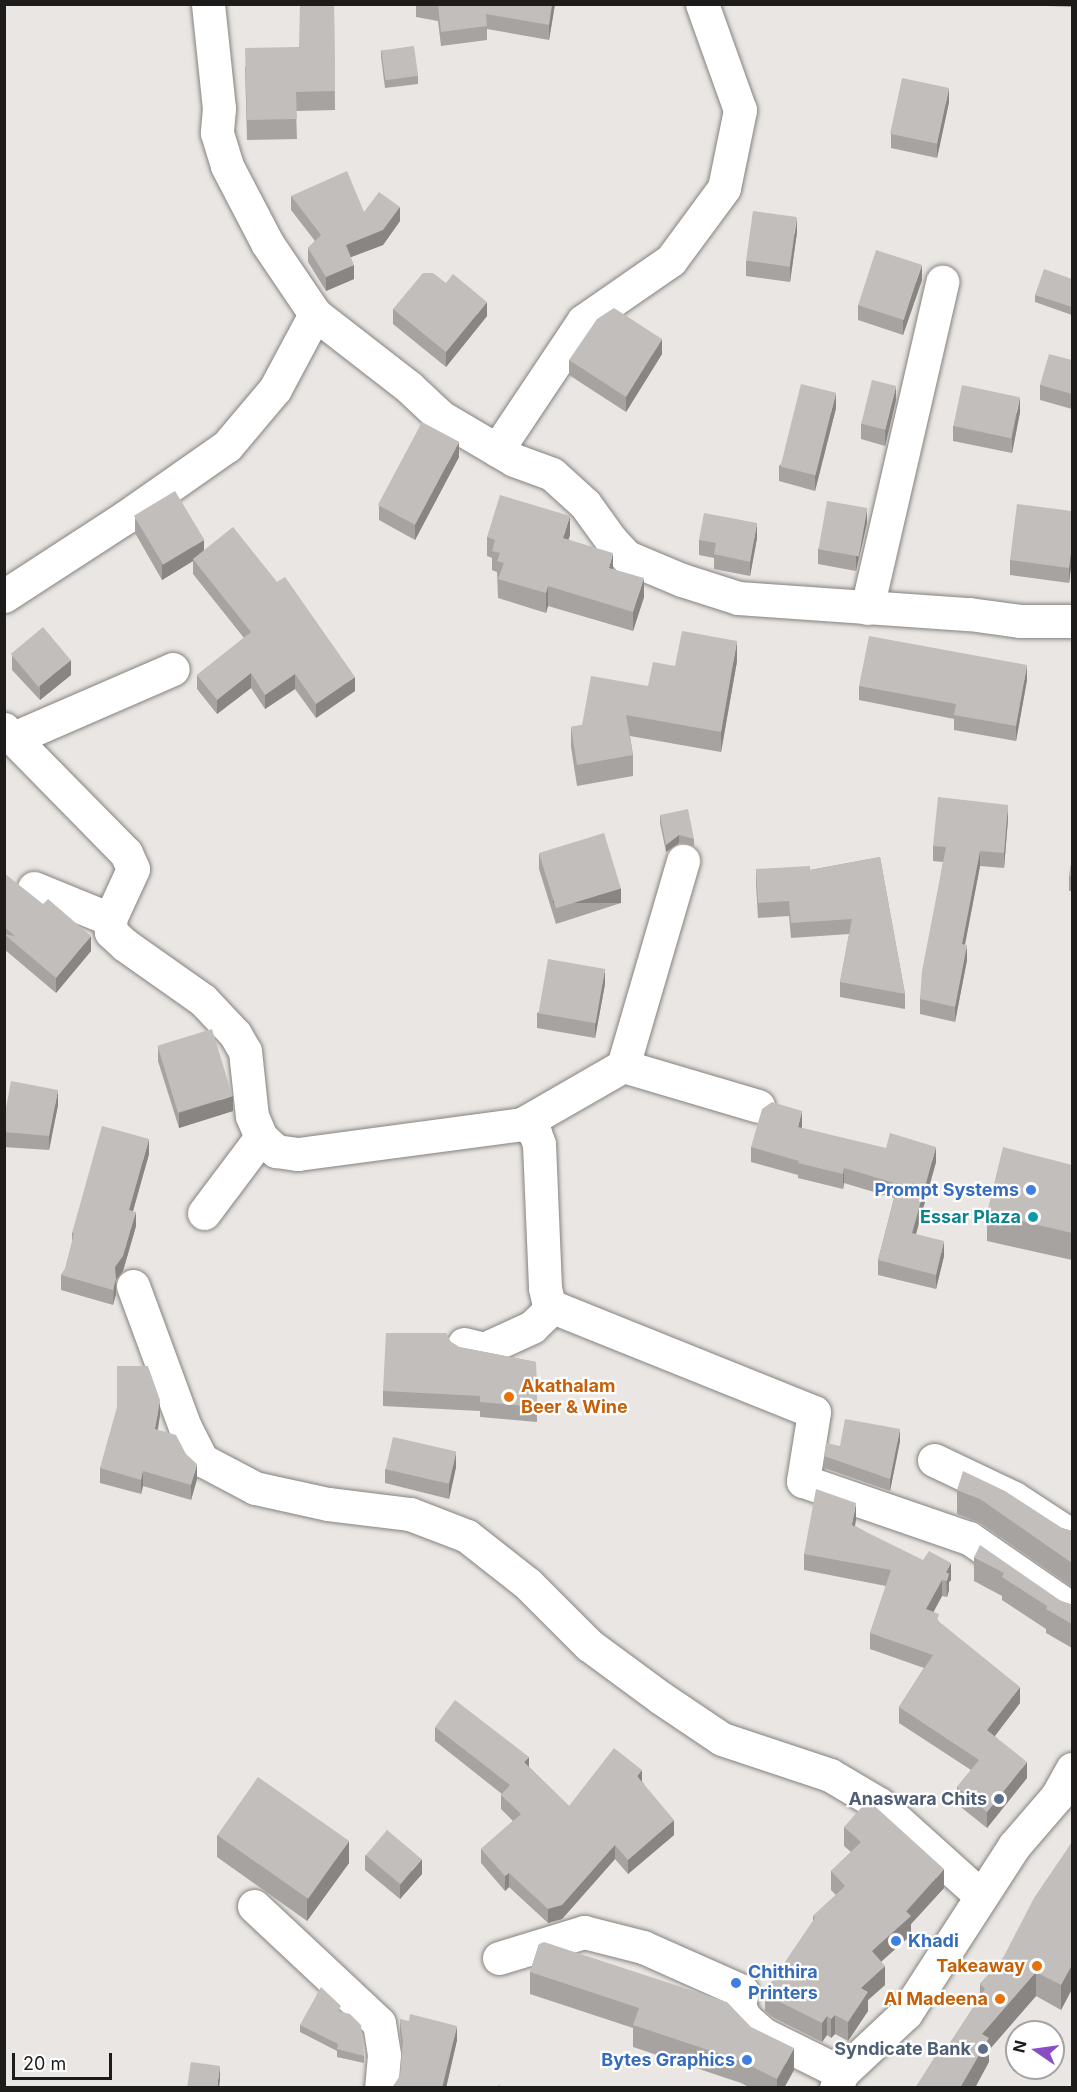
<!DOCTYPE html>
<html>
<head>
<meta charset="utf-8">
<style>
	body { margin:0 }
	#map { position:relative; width:1077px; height:2092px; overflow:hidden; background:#e9e6e3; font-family:Inter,sans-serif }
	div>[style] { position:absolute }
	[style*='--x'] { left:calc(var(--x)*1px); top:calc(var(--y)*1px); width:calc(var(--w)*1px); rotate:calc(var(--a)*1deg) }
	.roads { filter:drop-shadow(0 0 2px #85827f) drop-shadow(0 0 2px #85827f) }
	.minor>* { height:33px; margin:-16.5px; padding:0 16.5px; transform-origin:16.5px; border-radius:16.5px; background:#fff }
	.major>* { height:33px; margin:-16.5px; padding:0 16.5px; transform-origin:16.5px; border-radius:16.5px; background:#fff }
	.wall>* { inset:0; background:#a7a3a1 }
	.shaded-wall>* { inset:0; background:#888583; transform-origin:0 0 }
	.building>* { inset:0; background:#c2bebb; transform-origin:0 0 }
	.dots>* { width:16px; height:16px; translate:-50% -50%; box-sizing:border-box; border:3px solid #fff; border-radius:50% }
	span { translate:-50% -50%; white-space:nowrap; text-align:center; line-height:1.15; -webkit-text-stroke:4.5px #fff; paint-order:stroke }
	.shop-label { font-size:18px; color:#366cbe; font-weight:700 }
	.right { translate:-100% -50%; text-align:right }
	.left { translate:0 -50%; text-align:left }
	.culture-label { font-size:18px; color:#0d838f; font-weight:700 }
	.food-label { font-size:18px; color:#c56008; font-weight:700 }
	.service-label { font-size:18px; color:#4e5e75; font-weight:700 }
	.frame { position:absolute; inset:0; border:6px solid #1d1c1b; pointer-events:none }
	.north { position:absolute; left:1005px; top:2020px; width:60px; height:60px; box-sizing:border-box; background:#fff; border:2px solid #a5a4a4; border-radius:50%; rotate:283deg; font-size:16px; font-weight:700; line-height:24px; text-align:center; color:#1d1c1b }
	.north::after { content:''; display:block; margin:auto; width:21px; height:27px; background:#8a4ec4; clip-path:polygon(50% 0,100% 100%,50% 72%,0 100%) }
	.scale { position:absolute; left:12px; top:2053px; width:100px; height:27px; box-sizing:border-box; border:3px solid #1d1c1b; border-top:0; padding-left:8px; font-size:18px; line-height:21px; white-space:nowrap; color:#1d1c1b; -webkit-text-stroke:4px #fff; paint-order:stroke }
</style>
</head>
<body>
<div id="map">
	<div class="roads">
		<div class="minor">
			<div style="--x:208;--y:4;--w:105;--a:84"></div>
			<div style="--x:219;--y:108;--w:25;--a:95"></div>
			<div style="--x:217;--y:133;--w:34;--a:73"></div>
			<div style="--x:227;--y:166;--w:87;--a:62.5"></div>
			<div style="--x:267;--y:243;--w:86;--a:55.9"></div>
			<div style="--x:315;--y:314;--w:119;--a:37.8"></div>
			<div style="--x:409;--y:387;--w:44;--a:43.2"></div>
			<div style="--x:441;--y:417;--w:85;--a:30.5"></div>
			<div style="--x:514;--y:460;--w:40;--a:20.2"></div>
			<div style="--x:552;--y:474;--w:45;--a:42.3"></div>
			<div style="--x:585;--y:504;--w:44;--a:54.2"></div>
			<div style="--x:611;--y:540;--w:23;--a:47"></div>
			<div style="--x:627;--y:557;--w:60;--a:22.7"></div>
			<div style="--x:682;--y:580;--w:59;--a:17.8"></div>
			<div style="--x:738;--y:598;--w:232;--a:4"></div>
			<div style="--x:969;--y:614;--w:51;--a:7.8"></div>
			<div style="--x:1020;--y:621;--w:52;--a:0"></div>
			<div style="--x:497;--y:450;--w:155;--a:-56.3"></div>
			<div style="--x:583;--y:321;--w:107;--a:-34.7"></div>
			<div style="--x:671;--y:260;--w:89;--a:-53.6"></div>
			<div style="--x:724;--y:188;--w:80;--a:-78.4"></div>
			<div style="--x:740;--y:110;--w:113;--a:-109.7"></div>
			<div style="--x:4;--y:596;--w:143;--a:-33"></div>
			<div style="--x:124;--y:518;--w:126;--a:-35"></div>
			<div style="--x:227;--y:446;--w:75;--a:-49.9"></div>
			<div style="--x:275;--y:389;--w:85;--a:-61.9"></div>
			<div style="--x:867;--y:608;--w:335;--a:-77"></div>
			<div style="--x:4;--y:729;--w:174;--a:45.5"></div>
			<div style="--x:126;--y:853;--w:17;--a:66"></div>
			<div style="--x:133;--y:869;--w:55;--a:114.7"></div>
			<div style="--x:110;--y:919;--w:13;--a:86"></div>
			<div style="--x:111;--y:932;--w:19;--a:43"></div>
			<div style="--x:125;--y:945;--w:95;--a:35.2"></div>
			<div style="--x:203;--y:1000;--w:47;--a:46.7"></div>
			<div style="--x:235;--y:1034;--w:20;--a:60"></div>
			<div style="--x:245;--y:1051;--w:65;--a:83.9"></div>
			<div style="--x:252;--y:1116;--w:23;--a:67"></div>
			<div style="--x:261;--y:1137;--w:21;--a:43"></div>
			<div style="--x:276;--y:1151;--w:22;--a:8"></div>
			<div style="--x:298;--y:1154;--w:226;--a:-7.6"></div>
			<div style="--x:522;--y:1124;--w:6;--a:18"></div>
			<div style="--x:528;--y:1126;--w:10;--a:45"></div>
			<div style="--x:535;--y:1133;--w:12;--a:70"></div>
			<div style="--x:539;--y:1144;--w:144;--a:87.6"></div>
			<div style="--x:545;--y:1288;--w:13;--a:77"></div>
			<div style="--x:548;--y:1301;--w:8;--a:50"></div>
			<div style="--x:553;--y:1307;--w:281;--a:21.9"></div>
			<div style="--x:814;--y:1412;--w:70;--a:99.1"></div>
			<div style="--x:803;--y:1481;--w:176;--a:19"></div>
			<div style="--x:969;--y:1538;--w:125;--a:34.6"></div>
			<div style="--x:14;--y:738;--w:173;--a:-23.5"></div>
			<div style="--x:34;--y:888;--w:82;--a:22.2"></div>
			<div style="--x:623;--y:1066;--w:214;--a:-73.7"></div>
			<div style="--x:522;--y:1124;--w:116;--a:-29.9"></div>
			<div style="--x:623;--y:1066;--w:141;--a:16.5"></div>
			<div style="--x:204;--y:1213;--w:95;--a:-53.1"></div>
			<div style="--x:133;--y:1286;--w:150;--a:69.8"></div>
			<div style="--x:185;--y:1427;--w:37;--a:63"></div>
			<div style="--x:202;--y:1460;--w:60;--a:27.8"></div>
			<div style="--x:255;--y:1488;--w:75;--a:12.4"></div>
			<div style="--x:328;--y:1504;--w:83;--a:7"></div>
			<div style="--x:410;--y:1514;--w:61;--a:21.1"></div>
			<div style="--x:467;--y:1536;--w:76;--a:38.1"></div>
			<div style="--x:527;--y:1583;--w:88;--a:45"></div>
			<div style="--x:589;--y:1645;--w:89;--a:36.4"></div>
			<div style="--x:661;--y:1698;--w:73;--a:33.9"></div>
			<div style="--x:722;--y:1739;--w:114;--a:18.4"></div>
			<div style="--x:830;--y:1775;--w:57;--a:30.6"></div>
			<div style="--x:879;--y:1804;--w:137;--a:42"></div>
			<div style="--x:464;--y:1344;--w:21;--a:14"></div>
			<div style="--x:484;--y:1349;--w:53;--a:-24.6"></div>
			<div style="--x:532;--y:1327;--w:29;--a:-44"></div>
			<div style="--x:934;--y:1460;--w:89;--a:25.4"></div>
			<div style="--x:1014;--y:1498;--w:69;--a:33.2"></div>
			<div style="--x:254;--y:1906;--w:171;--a:43.1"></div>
			<div style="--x:379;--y:2023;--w:32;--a:81"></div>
			<div style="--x:384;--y:2055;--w:33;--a:95"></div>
			<div style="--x:499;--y:1958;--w:89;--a:-17"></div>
			<div style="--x:584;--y:1932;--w:61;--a:14.3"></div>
			<div style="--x:643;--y:1947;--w:108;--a:24"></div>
			<div style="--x:742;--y:1991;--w:16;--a:101"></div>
			<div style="--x:739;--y:2007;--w:14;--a:60"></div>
			<div style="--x:746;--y:2019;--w:23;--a:41"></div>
			<div style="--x:763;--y:2034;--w:88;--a:26.3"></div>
		</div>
		<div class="major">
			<div style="--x:836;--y:2088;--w:16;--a:-68"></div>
			<div style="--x:842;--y:2073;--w:88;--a:-43.2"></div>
			<div style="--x:906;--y:2013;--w:199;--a:-57.1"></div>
			<div style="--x:1014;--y:1846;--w:66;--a:-49.3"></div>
			<div style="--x:1057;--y:1796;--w:31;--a:-61"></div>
		</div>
	</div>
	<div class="wall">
		<div style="clip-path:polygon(334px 4px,335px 110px,296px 111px,297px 139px,247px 140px,245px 67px,299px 47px)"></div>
		<div style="clip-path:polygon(416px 4px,555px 4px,549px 40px,487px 29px,487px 40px,441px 46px,438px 21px,416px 17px)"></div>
		<div style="clip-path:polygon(1047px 4px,1072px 4px,1072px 7px,1047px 6px)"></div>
		<div style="clip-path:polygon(381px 50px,418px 76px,418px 84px,385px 88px,381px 57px)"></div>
		<div style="clip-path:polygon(949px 102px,937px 158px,891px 148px,891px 134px)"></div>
		<div style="clip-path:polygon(291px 196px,364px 212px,400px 221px,383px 245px,351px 257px,354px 279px,326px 291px,308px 262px,308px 248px,315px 241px,291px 210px)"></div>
		<div style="clip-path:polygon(797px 232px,790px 282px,746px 276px,746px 261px)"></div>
		<div style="clip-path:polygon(1072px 279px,1072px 315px,1035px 302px,1035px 295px)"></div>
		<div style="clip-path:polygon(922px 280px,903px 335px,858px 320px,858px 305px)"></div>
		<div style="clip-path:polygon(393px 309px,487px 316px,446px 367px,393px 324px)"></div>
		<div style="clip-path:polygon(662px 354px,626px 412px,569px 375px,569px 360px)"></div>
		<div style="clip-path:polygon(1072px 360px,1072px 409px,1040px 400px,1040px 385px)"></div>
		<div style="clip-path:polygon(896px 400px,885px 446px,861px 439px,861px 424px)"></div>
		<div style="clip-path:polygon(836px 408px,815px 491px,779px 481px,779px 466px)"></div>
		<div style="clip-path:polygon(1020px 412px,1012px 453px,953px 441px,953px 426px)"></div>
		<div style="clip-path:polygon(459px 457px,415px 540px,379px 520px,379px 506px)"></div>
		<div style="clip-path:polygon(1072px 511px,1072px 559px,1069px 583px,1010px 575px,1010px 560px)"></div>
		<div style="clip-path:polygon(135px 518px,204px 551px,355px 691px,316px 718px,295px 689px,265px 709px,251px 688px,217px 714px,197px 689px,197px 675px,244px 638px,193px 574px,193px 561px,162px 580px,135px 533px)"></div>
		<div style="clip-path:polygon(867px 523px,856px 571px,818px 564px,818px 549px)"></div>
		<div style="clip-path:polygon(570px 535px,568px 539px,613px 569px,644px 597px,633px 631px,548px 606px,546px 613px,498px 598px,497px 572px,492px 570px,492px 558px,487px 556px,487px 537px)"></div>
		<div style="clip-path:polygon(757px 538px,750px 576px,714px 569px,714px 558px,699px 555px,699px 540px)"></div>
		<div style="clip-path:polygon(12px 655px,71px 675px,40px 700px,12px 670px)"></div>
		<div style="clip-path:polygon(737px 661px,721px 752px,630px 736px,633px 755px,633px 776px,577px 786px,571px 747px,571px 727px,582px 725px,648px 686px,675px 666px)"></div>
		<div style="clip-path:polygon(1027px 680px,1016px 741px,954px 730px,954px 719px,859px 700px,859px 686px)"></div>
		<div style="clip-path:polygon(660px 815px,694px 839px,694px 846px,679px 843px,666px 852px,660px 823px)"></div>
		<div style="clip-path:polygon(1008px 819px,1004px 868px,980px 866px,965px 945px,967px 960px,955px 1022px,920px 1014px,920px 999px,943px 862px,933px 861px,933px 846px)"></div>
		<div style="clip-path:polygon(539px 854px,621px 903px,556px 924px,539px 869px)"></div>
		<div style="clip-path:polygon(880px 857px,905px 994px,905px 1009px,840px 997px,840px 982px,849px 934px,791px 938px,789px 916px,758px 918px,756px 884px,756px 869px,810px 870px)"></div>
		<div style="clip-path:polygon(1072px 859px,1072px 891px,1069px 891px,1069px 876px)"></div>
		<div style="clip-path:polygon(4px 873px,91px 951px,56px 993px,4px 949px)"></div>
		<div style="clip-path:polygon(605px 984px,595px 1038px,537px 1028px,537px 1013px)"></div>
		<div style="clip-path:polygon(158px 1047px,233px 1111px,179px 1128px,158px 1061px)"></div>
		<div style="clip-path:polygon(58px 1105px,49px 1150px,4px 1147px,4px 1119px)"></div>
		<div style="clip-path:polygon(802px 1126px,802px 1128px,936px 1162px,916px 1234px,944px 1256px,936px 1289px,878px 1275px,878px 1260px,894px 1198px,844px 1183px,843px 1189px,798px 1178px,798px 1175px,751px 1162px,751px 1147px)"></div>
		<div style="clip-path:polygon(149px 1154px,133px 1211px,136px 1226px,123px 1271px,116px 1280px,116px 1294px,113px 1305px,61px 1290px,61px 1275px,65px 1269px,72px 1244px,72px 1233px)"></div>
		<div style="clip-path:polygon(1072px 1165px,1072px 1260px,987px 1241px,987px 1213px)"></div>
		<div style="clip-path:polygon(451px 1342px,459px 1347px,536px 1362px,537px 1422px,480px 1417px,480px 1411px,383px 1406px,383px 1391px)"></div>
		<div style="clip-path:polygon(160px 1415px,158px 1430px,197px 1479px,191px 1500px,143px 1486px,141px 1494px,100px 1483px,100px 1468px)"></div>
		<div style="clip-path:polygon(900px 1441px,890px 1491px,824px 1468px,824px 1456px,840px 1446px)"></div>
		<div style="clip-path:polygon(456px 1467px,449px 1499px,385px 1483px,385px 1469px)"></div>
		<div style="clip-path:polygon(957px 1490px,1062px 1528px,1072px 1531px,1072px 1587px,980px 1523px,957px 1514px)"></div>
		<div style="clip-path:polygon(856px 1519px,855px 1526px,951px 1580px,949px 1582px,949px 1590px,947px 1597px,942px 1596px,933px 1612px,939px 1622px,1020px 1703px,995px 1736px,1027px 1778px,987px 1828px,957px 1804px,957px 1787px,971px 1770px,899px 1723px,899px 1707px,924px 1668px,870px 1649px,870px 1633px,886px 1586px,804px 1570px,804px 1554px)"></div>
		<div style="clip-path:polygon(974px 1557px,1061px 1601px,1070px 1604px,1072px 1604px,1072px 1648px,1046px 1633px,1046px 1629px,1002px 1600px,1002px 1596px,974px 1581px)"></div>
		<div style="clip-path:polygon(435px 1727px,529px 1767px,569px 1806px,642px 1781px,674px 1835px,628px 1874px,615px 1859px,562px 1919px,548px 1923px,509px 1887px,505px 1891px,481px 1863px,481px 1849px,513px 1821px,501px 1809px,501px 1795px,502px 1794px,435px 1741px)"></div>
		<div style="clip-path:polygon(844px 1827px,944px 1888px,911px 1924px,911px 1935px,881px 1961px,885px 1985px,868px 2000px,868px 2011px,848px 2041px,835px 2034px,831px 2038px,827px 2035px,822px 2042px,774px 2018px,765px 2011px,765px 1992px,813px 1921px,813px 1916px,836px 1895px,831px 1890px,831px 1871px,851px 1852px,844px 1846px)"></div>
		<div style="clip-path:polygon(217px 1835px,349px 1863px,307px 1921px,217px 1857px)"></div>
		<div style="clip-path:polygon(1072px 1842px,1072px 1989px,1061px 2010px,1036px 1996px,989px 2050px,989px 2062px,940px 2058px,980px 1998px,980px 1984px,1003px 1958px)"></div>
		<div style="clip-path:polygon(365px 1855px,422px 1874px,400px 1899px,365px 1870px)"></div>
		<div style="clip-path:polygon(539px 1944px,794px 2070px,784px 2088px,751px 2088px,741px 2083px,633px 2047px,633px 2028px,530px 1994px,530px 1972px)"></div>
		<div style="clip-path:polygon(341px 2012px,364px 2056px,364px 2063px,337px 2057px,337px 2051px,300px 2032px,300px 2025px)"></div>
		<div style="clip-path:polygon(400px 2019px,457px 2040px,446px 2088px,392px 2088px,400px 2076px,402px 2051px,400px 2033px)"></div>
	</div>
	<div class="shaded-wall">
		<div style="clip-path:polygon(552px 4px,555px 4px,549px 40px,549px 25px)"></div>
		<div style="clip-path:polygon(949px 88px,949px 102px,937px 158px,937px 143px)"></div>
		<div style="clip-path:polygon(400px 207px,400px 221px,383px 245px,346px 259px,346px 245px)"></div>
		<div style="clip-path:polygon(797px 217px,797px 232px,790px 282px,790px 267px)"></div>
		<div style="clip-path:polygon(354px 265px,354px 279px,326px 291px,326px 277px)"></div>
		<div style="clip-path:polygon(922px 265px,922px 280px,903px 335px,903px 320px)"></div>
		<div style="clip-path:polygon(487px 302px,487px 316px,446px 367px,446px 352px)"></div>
		<div style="clip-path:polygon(662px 339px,662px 354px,626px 412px,626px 397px)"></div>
		<div style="clip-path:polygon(896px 386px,896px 400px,885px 446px,885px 431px)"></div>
		<div style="clip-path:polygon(836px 393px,836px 408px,815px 491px,815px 476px)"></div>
		<div style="clip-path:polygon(1020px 397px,1020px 412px,1012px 453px,1012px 438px)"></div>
		<div style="clip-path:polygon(459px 442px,459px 457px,415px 540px,415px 525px)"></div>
		<div style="clip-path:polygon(867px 508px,867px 523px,856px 571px,856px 556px)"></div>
		<div style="clip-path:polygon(570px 516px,570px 535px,563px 557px,563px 538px)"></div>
		<div style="clip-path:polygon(757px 523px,757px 538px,750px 576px,750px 562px)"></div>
		<div style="clip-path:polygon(204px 540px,204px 555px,193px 559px,193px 561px,162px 580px,162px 565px)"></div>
		<div style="clip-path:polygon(1072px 544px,1072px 559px,1069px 583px,1069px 568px)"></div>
		<div style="clip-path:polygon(613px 553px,613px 572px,609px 568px)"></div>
		<div style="clip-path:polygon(644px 578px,644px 597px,633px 631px,633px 612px)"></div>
		<div style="clip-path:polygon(548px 586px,548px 606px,546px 613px,546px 593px)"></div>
		<div style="clip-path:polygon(737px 641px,737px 661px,721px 752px,721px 732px)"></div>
		<div style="clip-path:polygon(71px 660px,71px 675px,40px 700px,40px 685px)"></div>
		<div style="clip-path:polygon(1027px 665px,1027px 680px,1016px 741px,1016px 726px)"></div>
		<div style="clip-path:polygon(251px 673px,251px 688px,217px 714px,217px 700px)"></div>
		<div style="clip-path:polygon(295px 674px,295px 689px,265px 709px,265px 695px)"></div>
		<div style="clip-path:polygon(355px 677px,355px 691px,316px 718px,316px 704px)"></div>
		<div style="clip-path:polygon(1008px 805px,1008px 819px,1004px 868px,1004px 853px)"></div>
		<div style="clip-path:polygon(679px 835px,679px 843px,666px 852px,666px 845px)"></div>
		<div style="clip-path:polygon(980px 851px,980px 866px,962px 959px,962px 944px)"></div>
		<div style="left:621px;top:888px;width:15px;height:68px;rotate:90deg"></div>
		<div style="clip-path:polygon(91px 936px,91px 951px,56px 993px,56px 978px)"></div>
		<div style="clip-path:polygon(967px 945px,967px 960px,955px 1022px,955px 1007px)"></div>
		<div style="clip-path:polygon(605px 969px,605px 984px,595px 1038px,595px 1023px)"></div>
		<div style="clip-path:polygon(58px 1090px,58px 1105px,49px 1150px,49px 1136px)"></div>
		<div style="clip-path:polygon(233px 1096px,233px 1111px,179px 1128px,179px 1113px)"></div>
		<div style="clip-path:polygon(802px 1111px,802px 1126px,798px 1142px,798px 1127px)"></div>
		<div style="clip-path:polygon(149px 1139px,149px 1154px,129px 1225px,129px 1210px)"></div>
		<div style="clip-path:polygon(936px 1147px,936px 1162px,912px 1248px,912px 1233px)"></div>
		<div style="clip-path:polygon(844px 1168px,844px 1183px,843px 1189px,843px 1174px)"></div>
		<div style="clip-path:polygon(136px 1212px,136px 1226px,123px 1271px,116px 1280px,116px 1294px,113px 1305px,115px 1267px)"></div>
		<div style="clip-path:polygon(944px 1241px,944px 1256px,936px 1289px,936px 1275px)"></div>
		<div style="clip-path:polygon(160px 1400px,160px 1415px,155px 1444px,155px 1429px)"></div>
		<div style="clip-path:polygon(900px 1429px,900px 1441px,890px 1491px,890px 1479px)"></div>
		<div style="clip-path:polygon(456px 1452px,456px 1467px,449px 1499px,449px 1484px)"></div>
		<div style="clip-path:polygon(197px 1464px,197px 1479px,191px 1500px,191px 1485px)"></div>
		<div style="clip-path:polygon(143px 1471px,143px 1486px,141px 1494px,141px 1480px)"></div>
		<div style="clip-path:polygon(856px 1503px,856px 1519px,852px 1541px,852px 1525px)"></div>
		<div style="clip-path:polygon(951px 1563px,951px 1580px,949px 1582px,949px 1590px,947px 1597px,946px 1572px)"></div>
		<div style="clip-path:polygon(942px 1580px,942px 1596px,926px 1626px,926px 1609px)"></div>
		<div style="clip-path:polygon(1020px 1687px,1020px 1703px,987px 1746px,987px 1730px)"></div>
		<div style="clip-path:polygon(529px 1757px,529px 1771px,524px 1762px)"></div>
		<div style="clip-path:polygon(1027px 1762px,1027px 1778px,987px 1828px,987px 1812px)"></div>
		<div style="clip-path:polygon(642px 1770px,642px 1784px,637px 1776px)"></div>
		<div style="clip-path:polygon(674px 1820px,674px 1835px,628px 1874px,628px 1860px)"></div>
		<div style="clip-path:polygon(349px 1841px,349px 1863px,307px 1921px,307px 1899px)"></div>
		<div style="clip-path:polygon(615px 1845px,615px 1859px,562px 1919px,548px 1923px,548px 1909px)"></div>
		<div style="clip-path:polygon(422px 1859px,422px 1874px,400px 1899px,400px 1885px)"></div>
		<div style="clip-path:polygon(944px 1869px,944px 1888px,911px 1924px,911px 1935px,872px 1970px,872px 1951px)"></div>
		<div style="clip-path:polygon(509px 1873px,509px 1887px,505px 1891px,505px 1876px)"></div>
		<div style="clip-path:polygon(1072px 1965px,1072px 1989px,1061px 2010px,1061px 1985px)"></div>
		<div style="clip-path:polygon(885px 1966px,885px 1985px,868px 2000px,868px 2011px,848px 2041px,848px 2022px,861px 1988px)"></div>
		<div style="clip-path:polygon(1036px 1972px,1036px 1996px,989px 2050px,989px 2062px,975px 2088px,960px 2088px,982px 2034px)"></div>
		<div style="clip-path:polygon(835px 2015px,835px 2034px,831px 2038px,831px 2019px)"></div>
		<div style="clip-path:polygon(827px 2016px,827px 2035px,822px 2042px,822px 2023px)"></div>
		<div style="clip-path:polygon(457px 2026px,457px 2040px,446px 2088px,442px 2088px)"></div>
		<div style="clip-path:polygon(794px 2048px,794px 2070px,784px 2088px,777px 2088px,777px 2079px)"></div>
		<div style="clip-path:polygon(220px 2066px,220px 2080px,219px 2088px,217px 2088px)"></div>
	</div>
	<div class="building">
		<div style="clip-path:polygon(300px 4px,334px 4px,335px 91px,296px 92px,297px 119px,247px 120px,245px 48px,299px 47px)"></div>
		<div style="clip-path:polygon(431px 4px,552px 4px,549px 25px,486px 14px,487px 26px,441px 32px,438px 6px)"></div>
		<div style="left:414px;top:46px;width:30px;height:33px;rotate:82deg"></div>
		<div style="left:902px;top:78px;width:48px;height:57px;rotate:12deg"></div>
		<div style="clip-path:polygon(347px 171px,364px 212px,379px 192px,400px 207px,383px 230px,346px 245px,354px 265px,326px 277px,308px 248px,321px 235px,291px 196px)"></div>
		<div style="left:753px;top:211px;width:44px;height:50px;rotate:8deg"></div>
		<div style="left:876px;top:250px;width:48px;height:58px;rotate:18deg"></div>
		<div style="clip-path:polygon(1044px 269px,1072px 279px,1072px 307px,1035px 295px)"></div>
		<div style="clip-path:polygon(423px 273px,433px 273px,446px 283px,453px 274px,487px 302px,446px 352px,393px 309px)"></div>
		<div style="clip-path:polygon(614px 308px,662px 339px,626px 397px,569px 360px,597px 319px)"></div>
		<div style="clip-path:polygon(1049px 354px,1072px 360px,1072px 394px,1040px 385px)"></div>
		<div style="left:872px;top:380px;width:25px;height:45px;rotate:14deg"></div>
		<div style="left:801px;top:384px;width:36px;height:85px;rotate:14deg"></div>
		<div style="left:962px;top:385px;width:59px;height:42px;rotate:12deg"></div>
		<div style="left:422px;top:422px;width:42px;height:94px;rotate:28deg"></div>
		<div style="left:175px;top:491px;width:57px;height:48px;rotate:59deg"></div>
		<div style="clip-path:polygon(500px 495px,570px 516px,563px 538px,613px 553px,609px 568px,644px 578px,633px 612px,548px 586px,546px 593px,498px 579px,504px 563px,497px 561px,500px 553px,492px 551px,495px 540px,487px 537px)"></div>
		<div style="left:827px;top:501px;width:41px;height:49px;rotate:10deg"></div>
		<div style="clip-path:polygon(1017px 504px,1072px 511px,1072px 544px,1069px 568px,1010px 560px)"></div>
		<div style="clip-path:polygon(704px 513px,757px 523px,750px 562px,714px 554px,716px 543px,699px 540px)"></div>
		<div style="clip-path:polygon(233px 527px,277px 582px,285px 577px,355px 677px,316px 704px,295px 674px,265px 695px,251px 673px,217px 700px,197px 675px,251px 632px,193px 559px)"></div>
		<div style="left:43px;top:627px;width:43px;height:42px;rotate:50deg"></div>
		<div style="clip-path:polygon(682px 631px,737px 641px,721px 732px,626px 715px,633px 755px,577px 765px,571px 727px,582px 725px,591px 676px,648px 686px,653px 662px,675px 666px)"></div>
		<div style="clip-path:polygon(869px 636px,1027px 665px,1016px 726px,954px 715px,956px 704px,859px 686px)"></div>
		<div style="clip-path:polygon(938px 797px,1008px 805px,1004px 853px,980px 851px,962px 944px,967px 945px,955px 1007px,920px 999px,922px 971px,946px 847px,933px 846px)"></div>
		<div style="clip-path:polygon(688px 809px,694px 839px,679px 835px,666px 845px,660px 815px)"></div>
		<div style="left:604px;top:833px;width:58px;height:68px;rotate:73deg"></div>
		<div style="clip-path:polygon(880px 857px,905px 994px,840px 982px,852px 919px,791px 923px,789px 901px,758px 903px,756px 869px,810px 866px,810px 870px)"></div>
		<div style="clip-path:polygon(1072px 859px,1072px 876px,1069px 876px)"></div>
		<div style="clip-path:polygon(4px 873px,43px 904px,48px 899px,91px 936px,56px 978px,4px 934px,15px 936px,4px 927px)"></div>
		<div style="left:548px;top:959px;width:58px;height:55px;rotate:10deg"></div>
		<div style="left:212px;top:1029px;width:70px;height:57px;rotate:73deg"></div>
		<div style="clip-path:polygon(11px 1081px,58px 1090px,49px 1136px,4px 1132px,4px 1119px)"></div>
		<div style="clip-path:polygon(772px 1102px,802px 1111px,798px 1127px,886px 1148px,890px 1133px,936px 1147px,912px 1233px,944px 1241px,936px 1275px,878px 1260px,898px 1184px,844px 1168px,843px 1174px,798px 1163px,799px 1161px,751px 1147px,762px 1109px)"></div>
		<div style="clip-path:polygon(102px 1126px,149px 1139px,129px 1210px,136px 1212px,123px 1256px,115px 1267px,116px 1279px,113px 1290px,61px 1275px,65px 1269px,74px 1233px,72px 1233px)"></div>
		<div style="clip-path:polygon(1003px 1147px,1072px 1165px,1072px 1233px,987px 1213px)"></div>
		<div style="clip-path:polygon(386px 1333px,446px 1333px,451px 1342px,459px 1347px,536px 1362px,537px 1407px,480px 1402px,480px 1396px,383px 1391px)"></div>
		<div style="clip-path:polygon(117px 1366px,148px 1366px,160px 1400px,155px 1429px,176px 1435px,186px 1454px,197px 1464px,191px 1485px,143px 1471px,141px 1480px,100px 1468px,117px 1407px)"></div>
		<div style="clip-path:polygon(845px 1419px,900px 1429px,890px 1479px,824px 1456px,826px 1443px,840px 1446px)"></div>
		<div style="left:393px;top:1437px;width:65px;height:33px;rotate:13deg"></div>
		<div style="clip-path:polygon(963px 1471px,1005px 1491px,1062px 1528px,1072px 1531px,1072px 1563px,980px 1499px,957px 1490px)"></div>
		<div style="clip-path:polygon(816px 1489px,856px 1503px,852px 1525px,923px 1560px,929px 1551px,951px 1563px,946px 1572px,949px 1574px,947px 1581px,942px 1580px,926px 1609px,939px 1614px,937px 1620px,1020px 1687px,987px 1730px,1027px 1762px,987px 1812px,957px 1787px,979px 1760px,899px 1707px,933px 1655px,870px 1633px,891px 1570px,804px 1554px)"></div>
		<div style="clip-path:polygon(980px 1545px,1061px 1601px,1070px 1604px,1072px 1604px,1072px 1624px,1046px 1609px,1047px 1606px,1002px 1577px,1004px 1573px,974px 1557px)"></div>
		<div style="clip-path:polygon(455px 1700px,529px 1757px,524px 1762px,569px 1806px,614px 1748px,642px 1770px,637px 1776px,674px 1820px,628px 1860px,615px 1845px,562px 1905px,548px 1909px,509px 1873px,505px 1876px,481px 1849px,521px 1814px,501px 1795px,510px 1785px,435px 1727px)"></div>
		<div style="left:258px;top:1777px;width:111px;height:71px;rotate:35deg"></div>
		<div style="clip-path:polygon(868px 1800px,944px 1869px,906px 1911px,911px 1916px,872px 1951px,885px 1966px,861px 1988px,868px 1992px,848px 2022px,835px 2015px,831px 2019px,827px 2016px,822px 2023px,774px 1999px,765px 1992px,815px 1918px,813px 1916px,845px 1886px,831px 1871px,861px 1842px,844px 1827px)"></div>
		<div style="left:387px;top:1830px;width:45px;height:33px;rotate:40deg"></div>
		<div style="clip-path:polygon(1072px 1842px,1072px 1965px,1061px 1985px,1036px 1972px,982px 2034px,989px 2038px,960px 2088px,915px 2088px,936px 2055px,940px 2058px,985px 1989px,980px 1984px,1003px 1958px,1034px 1898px)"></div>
		<div style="clip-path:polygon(544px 1942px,727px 2002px,751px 2027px,794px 2048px,777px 2079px,741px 2061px,633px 2025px,639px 2008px,530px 1972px,539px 1944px)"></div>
		<div style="clip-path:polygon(321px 1987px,341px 2006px,338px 2011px,350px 2014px,361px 2025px,364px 2056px,337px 2049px,338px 2044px,300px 2025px)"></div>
		<div style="clip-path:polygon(410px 2014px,457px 2026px,442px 2088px,392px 2088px,400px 2076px,403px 2042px,400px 2019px,409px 2021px)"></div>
		<div style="clip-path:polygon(191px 2062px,220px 2066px,217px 2088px,187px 2088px)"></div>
		<div style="clip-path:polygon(498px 2085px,509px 2088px,498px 2088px)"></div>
	</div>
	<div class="dots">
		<div style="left:1031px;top:1190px;background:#3f7fe0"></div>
		<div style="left:1033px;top:1217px;background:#0f9aa8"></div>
		<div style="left:509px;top:1397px;background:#e8710a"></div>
		<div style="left:999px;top:1799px;background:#5c6f8a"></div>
		<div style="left:896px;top:1941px;background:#3f7fe0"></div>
		<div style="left:1037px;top:1966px;background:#e8710a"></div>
		<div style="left:736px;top:1983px;background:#3f7fe0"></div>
		<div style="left:1000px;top:1999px;background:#e8710a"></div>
		<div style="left:983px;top:2049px;background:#5c6f8a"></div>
		<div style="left:747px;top:2060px;background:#3f7fe0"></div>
	</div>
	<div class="shop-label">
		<span class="right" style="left:1019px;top:1190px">Prompt Systems</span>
		<span class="left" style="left:908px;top:1941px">Khadi</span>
		<span class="left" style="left:748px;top:1983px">Chithira<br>Printers</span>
		<span class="right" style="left:735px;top:2060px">Bytes Graphics</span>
	</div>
	<div class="culture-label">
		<span class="right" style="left:1021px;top:1217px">Essar Plaza</span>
	</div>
	<div class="food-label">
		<span class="left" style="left:521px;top:1397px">Akathalam<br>Beer &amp; Wine</span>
		<span class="right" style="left:1025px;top:1966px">Takeaway</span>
		<span class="right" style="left:988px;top:1999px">Al Madeena</span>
	</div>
	<div class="service-label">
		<span class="right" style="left:987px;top:1799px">Anaswara Chits</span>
		<span class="right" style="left:971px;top:2049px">Syndicate Bank</span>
	</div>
	<div class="frame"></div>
	<div class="north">N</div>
	<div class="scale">20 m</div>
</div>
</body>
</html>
